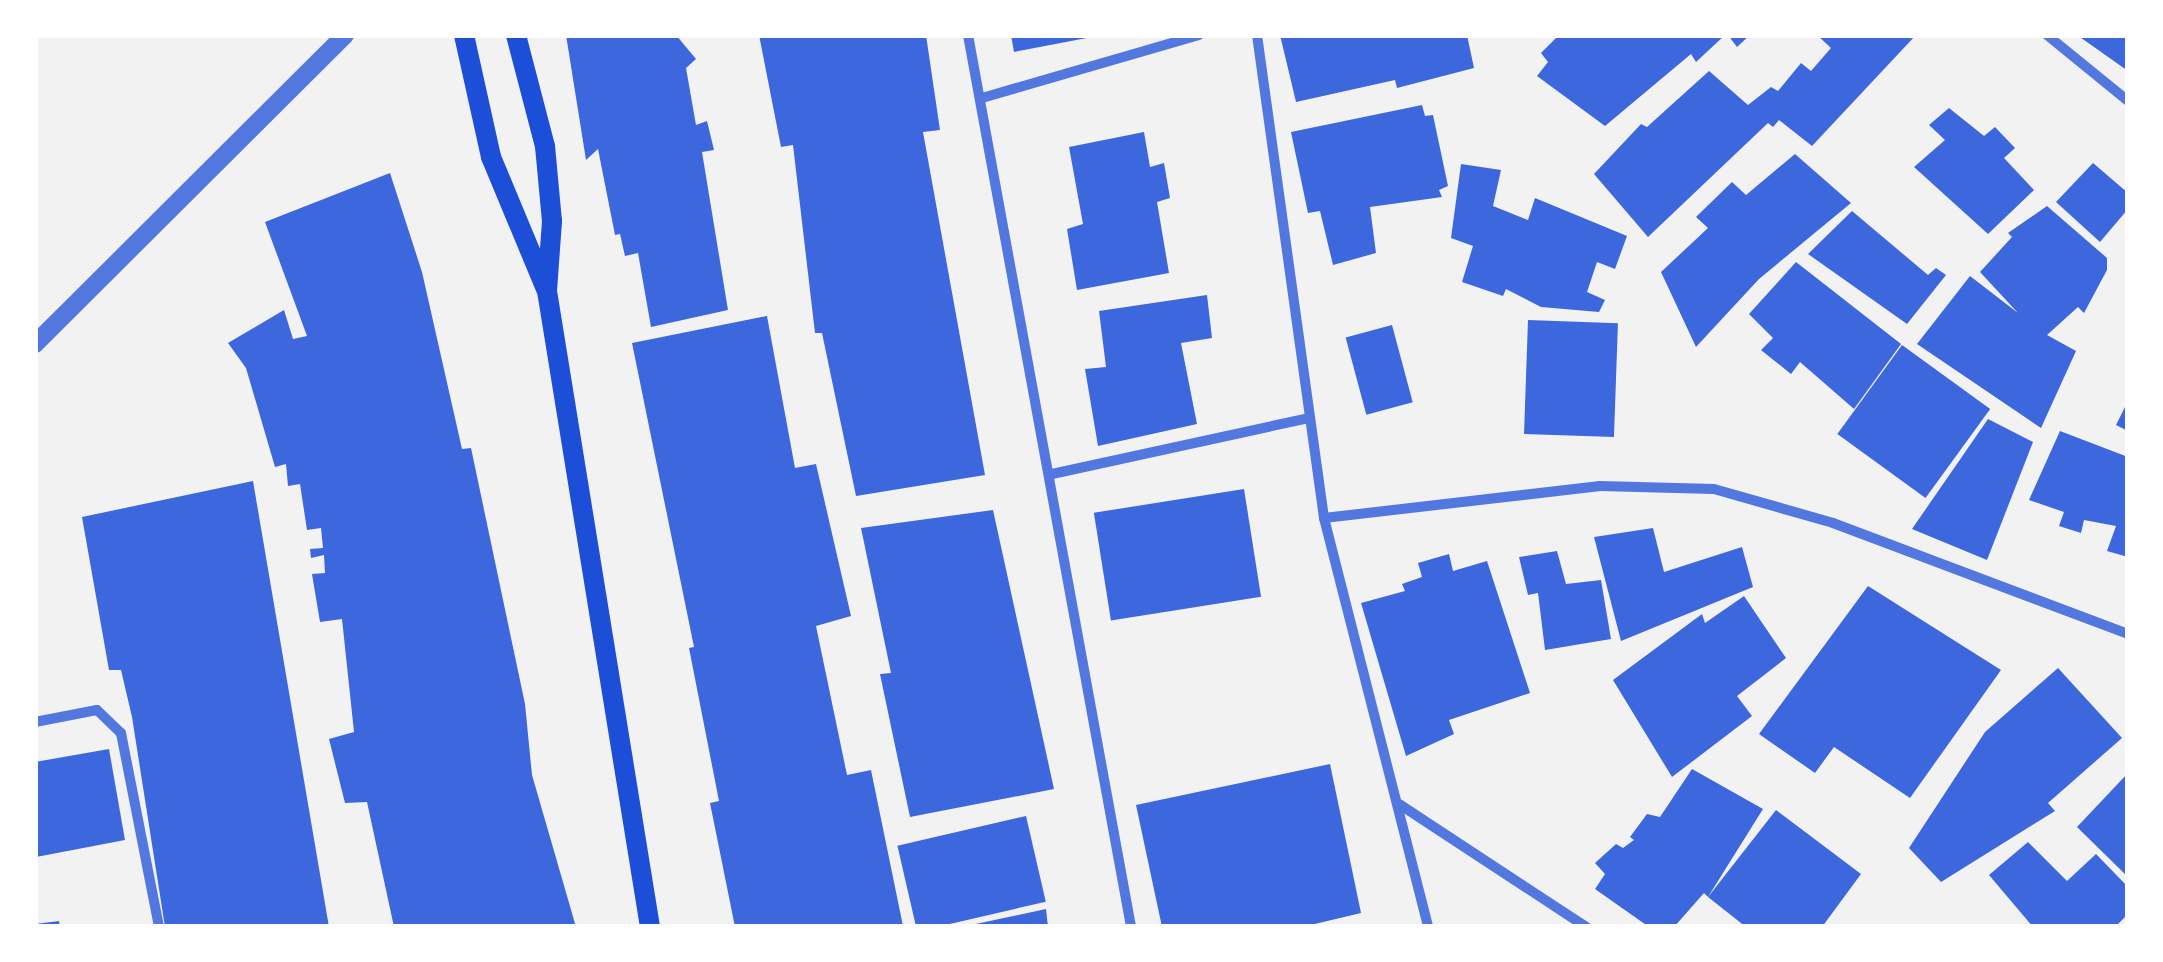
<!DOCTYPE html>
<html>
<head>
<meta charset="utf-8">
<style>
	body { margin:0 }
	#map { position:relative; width:2163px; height:962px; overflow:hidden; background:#f2f2f2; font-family:Mulish,sans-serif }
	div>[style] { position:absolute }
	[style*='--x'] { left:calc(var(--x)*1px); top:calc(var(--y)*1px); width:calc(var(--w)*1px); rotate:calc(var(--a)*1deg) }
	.building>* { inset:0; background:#3d67dc; transform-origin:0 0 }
	.minor>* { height:10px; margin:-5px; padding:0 5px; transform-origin:5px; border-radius:5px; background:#5277de }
	.tertiary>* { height:18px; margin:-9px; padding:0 9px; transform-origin:9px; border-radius:9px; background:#5277de }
	.secondary>* { height:20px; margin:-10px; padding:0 10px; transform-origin:10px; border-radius:10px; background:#1d4ed8 }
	span { translate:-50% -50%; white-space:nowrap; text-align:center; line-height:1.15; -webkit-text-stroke:10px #fff; paint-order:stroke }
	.frame { position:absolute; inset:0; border:38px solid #fff; pointer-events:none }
</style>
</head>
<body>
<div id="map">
	<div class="building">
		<div style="clip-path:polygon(566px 35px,676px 35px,696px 59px,686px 68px,696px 125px,707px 121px,714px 150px,702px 152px,728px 310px,651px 327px,638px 253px,625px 256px,620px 234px,615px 235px,598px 149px,586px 160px)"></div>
		<div style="clip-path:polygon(759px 35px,926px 35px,940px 130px,923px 132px,985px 475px,856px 496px,822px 333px,815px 333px,793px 145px,781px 147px)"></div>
		<div style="clip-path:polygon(1011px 35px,1091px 35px,1092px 37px,1014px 52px)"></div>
		<div style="clip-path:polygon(1280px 35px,1467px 35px,1474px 68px,1397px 88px,1395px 80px,1296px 102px)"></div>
		<div style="clip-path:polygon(1559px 35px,1725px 35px,1696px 62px,1691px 54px,1605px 126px,1537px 76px,1548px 62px,1541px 53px)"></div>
		<div style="clip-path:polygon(1728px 35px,1750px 35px,1737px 47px)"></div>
		<div style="clip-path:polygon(1817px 35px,1916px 35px,1812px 146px,1779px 120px,1773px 127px,1768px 123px,1648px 237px,1594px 174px,1641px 124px,1647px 127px,1709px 71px,1748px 105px,1771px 87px,1778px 91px,1801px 63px,1811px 71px,1831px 48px)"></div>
		<div style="clip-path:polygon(2077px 35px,2128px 35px,2128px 71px)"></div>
		<div style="clip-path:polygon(1422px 105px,1425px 116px,1433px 115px,1448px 186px,1439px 190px,1442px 197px,1370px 207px,1376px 253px,1333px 265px,1320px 211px,1308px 213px,1291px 132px)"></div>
		<div style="clip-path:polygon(1949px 108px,1984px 136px,1995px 127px,2015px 148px,2004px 158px,2034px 190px,1988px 234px,1914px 167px,1945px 140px,1929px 125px)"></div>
		<div style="clip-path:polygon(1144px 132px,1150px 167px,1164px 163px,1170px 198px,1157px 202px,1169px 273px,1077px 290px,1067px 229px,1083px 224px,1069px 147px)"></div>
		<div style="clip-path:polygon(1795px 154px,1851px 203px,1759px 279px,1696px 347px,1661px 272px,1708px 228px,1696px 217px,1732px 182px,1746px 195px)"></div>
		<div style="clip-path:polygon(2093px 163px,2128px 193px,2128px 209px,2100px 242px,2056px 202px)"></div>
		<div style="clip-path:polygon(1461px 164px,1501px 170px,1493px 206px,1528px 220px,1535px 198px,1627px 236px,1615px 269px,1597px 262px,1587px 292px,1605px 300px,1599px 312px,1541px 307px,1506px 289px,1503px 296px,1462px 282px,1473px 246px,1451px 238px)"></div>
		<div style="clip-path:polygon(390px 173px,422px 272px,462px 449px,471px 448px,525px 704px,532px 775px,576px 927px,394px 927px,367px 802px,345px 803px,329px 739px,354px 732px,342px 619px,320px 622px,312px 574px,325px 573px,324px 555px,311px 558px,310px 549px,323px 548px,321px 528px,307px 530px,300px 484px,288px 486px,286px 464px,275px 467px,246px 368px,228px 343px,284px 310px,293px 339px,307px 336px,265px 222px)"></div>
		<div style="clip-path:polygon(2047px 206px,2107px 258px,2107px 270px,2084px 313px,2078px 307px,2047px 335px,2076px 351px,2041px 428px,1917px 344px,1970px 276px,2018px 313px,1980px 272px,2012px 237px,2008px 233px)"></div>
		<div style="clip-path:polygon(1852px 211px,1928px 275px,1936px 268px,1946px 275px,1907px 324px,1808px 254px)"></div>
		<div style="clip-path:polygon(1796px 262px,1901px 344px,1854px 409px,1800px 362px,1791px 374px,1761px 350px,1773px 338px,1749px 314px)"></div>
		<div style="clip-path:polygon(1207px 295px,1212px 338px,1181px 343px,1197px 424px,1098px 446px,1085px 369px,1106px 367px,1099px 311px)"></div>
		<div style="clip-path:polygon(767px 316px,795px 468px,816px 464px,851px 616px,816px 626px,847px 775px,871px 770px,903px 926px,735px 927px,710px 803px,719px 801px,689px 648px,694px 647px,632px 343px)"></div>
		<div style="left:1528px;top:320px;width:90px;height:114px;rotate:2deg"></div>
		<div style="left:1392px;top:325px;width:80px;height:48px;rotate:75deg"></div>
		<div style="left:1902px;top:345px;width:109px;height:110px;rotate:36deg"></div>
		<div style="clip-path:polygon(2128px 401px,2128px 431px,2116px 425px)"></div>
		<div style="clip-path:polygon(1988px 419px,2033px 442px,1987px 560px,1912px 529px)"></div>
		<div style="clip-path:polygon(2060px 431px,2128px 457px,2128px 557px,2107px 551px,2116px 526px,2084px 520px,2081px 533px,2059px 526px,2064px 512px,2029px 500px)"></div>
		<div style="clip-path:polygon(253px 481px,329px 927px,165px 927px,132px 717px,121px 670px,109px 670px,82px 517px)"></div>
		<div style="left:1244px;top:489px;width:109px;height:152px;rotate:81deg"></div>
		<div style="clip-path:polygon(993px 510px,1054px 789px,910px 817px,880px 674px,891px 673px,861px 528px)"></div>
		<div style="clip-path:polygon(1653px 528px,1664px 572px,1742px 547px,1753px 587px,1621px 641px,1594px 537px)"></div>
		<div style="clip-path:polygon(1557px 551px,1566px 584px,1601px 580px,1611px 639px,1545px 650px,1538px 593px,1528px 595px,1519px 557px)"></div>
		<div style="clip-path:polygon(1449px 554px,1453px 571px,1487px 561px,1530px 693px,1449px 720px,1454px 734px,1406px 756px,1361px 603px,1405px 591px,1402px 584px,1422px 577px,1418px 563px)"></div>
		<div style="clip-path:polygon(1868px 586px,2001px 670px,1910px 798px,1834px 747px,1815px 773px,1759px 734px)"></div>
		<div style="clip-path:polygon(1744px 596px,1786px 658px,1737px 696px,1752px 716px,1672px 777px,1613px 680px,1702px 614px,1705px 623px)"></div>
		<div style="clip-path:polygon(2058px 668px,2122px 738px,2048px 803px,2055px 811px,1941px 882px,1909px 848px,1985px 732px)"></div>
		<div style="clip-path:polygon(109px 749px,125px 840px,36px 857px,35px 762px)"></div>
		<div style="clip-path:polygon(1330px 764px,1361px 913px,1302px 927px,1162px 927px,1136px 805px)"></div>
		<div style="clip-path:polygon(1692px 769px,1763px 809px,1708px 897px,1704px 893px,1674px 927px,1649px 927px,1595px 889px,1605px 874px,1595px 863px,1616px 844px,1623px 848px,1634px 840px,1630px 837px,1647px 814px,1660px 817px)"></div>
		<div style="clip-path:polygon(2128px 773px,2128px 877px,2077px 827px)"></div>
		<div style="clip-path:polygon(1776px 810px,1861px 874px,1822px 927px,1746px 927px,1708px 897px)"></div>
		<div style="left:1026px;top:816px;width:88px;height:132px;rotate:77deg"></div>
		<div style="clip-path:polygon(2028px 842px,2067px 881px,2096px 854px,2128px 887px,2128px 914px,2115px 927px,2033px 927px,1989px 875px)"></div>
		<div style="clip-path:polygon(1046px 909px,1048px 927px,971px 927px,971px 925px)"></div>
		<div style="clip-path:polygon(59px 921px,60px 927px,35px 927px,35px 924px)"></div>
	</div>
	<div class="minor">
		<div style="--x:968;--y:35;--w:907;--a:79.64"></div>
		<div style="--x:1257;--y:35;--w:488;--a:82.1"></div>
		<div style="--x:1324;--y:518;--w:422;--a:75.7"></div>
		<div style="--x:2047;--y:35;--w:104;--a:39.2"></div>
		<div style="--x:982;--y:98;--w:226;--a:-16.2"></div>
		<div style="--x:1052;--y:474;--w:259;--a:-12.3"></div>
		<div style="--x:1324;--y:518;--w:278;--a:-6.6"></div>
		<div style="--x:1600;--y:486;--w:114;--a:1.5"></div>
		<div style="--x:1714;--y:489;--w:124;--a:15.9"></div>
		<div style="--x:1833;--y:523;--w:315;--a:20.6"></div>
		<div style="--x:35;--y:722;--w:63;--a:-11"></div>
		<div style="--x:97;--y:710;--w:33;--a:44"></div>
		<div style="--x:121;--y:733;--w:198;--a:78.9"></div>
		<div style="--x:1399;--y:804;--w:224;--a:33.3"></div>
	</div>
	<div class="tertiary">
		<div style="--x:35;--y:344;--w:438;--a:-44.9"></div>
	</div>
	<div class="secondary">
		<div style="--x:464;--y:35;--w:125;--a:77.5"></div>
		<div style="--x:491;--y:157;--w:143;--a:67.4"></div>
		<div style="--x:516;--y:35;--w:115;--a:75.4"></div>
		<div style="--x:545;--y:146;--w:75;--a:84.7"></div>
		<div style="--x:552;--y:221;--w:70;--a:94.1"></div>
		<div style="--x:547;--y:291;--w:644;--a:80.8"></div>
	</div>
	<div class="frame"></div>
</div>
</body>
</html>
